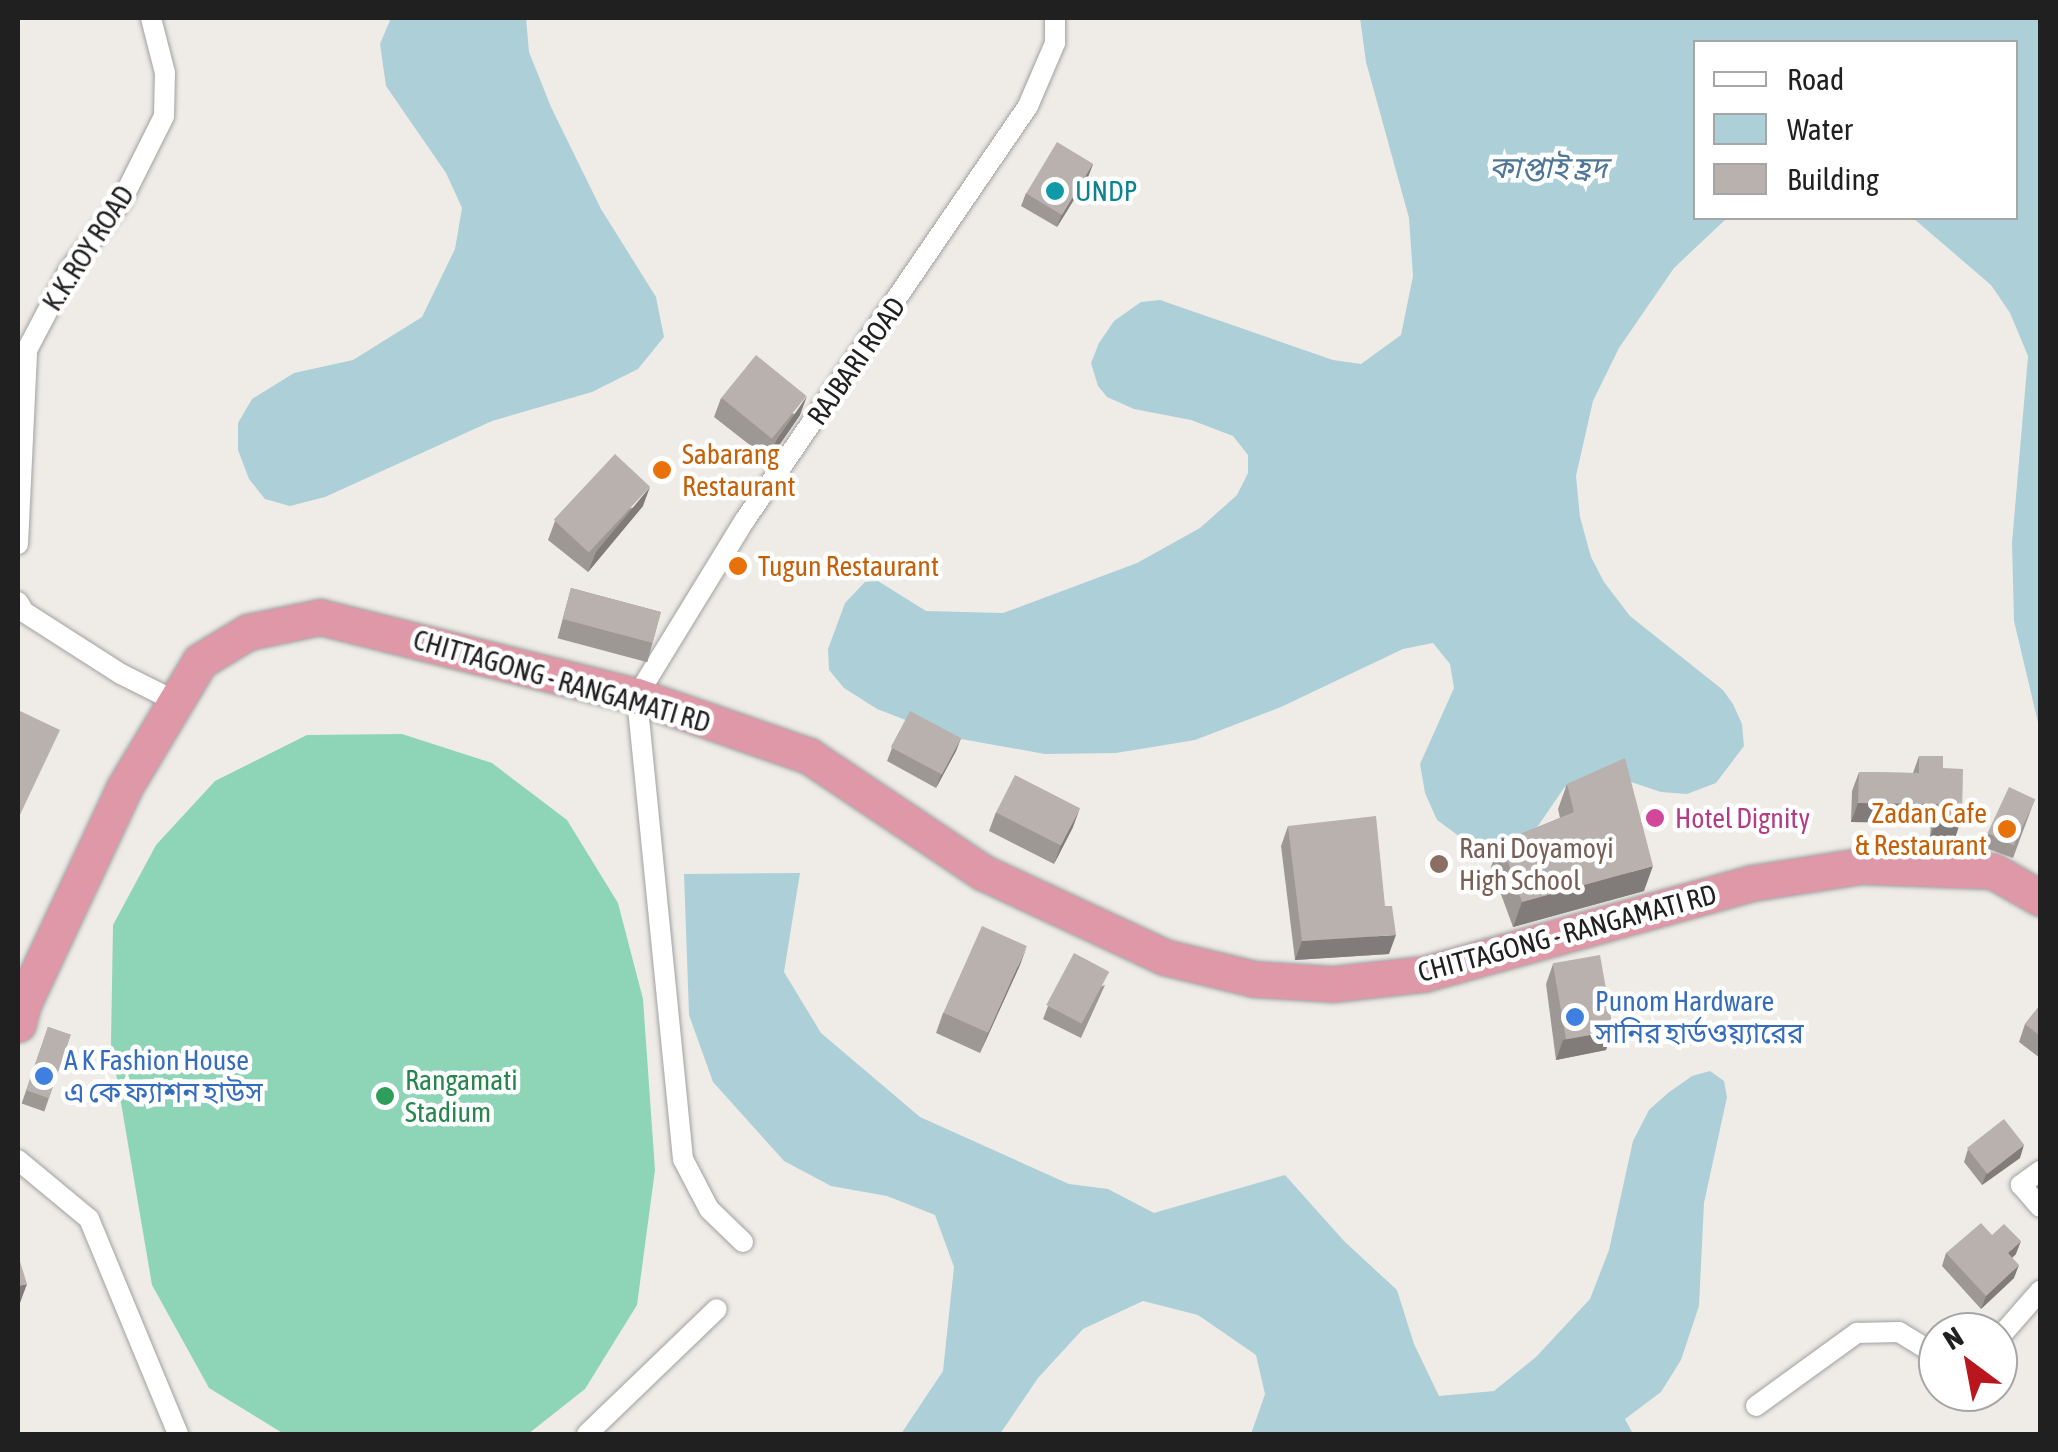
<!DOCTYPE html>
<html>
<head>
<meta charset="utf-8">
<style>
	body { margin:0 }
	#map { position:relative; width:2058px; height:1452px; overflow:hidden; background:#efece7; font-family:"Asap Condensed","Noto Sans Bengali",sans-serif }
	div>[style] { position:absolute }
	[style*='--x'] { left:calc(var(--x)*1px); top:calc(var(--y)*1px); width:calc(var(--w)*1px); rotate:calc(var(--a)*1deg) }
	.pitch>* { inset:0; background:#8ed5b7 }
	.water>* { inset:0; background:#add0d8 }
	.roads { filter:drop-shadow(0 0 2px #a1a1a1) drop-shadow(0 0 2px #a1a1a1) }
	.street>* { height:20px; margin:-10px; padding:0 10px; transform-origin:10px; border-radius:10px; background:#fff }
	.highway>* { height:35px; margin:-17.5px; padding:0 17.5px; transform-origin:17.5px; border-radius:17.5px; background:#de98a8 }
	.wall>* { inset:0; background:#9e9895; transform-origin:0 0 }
	.shaded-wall>* { inset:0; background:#817c79 }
	.building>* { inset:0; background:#b8b1ad; transform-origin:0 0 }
	.dots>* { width:28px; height:28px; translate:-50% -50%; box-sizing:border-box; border:5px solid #fff; border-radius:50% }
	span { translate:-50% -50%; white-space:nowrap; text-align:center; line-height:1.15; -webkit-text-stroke:9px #fff; paint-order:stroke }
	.culture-label { font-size:28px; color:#0d838f }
	.left { translate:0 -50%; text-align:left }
	.street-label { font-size:28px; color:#202020 }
	.food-label { font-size:28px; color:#c56008 }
	.right { translate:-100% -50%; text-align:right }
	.hotel-label { font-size:28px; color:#b23c85 }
	.education-label { font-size:28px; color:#785e54 }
	.shop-label { font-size:28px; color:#366cbe }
	.leisure-label { font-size:28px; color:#27864d }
	.water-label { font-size:30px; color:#4f7696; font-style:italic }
	.frame { position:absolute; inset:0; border:20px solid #202020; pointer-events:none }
	.legend { position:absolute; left:1693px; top:40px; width:325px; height:180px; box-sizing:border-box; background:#fff; border:2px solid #a6a6a6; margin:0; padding:12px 18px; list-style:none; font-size:30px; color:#202020 }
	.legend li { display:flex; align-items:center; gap:20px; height:50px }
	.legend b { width:50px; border:2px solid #a6a6a6 }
	.north { position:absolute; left:1918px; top:1312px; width:100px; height:100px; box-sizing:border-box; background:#fff; border:2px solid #a6a6a6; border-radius:50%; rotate:328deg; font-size:28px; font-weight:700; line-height:40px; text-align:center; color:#202020 }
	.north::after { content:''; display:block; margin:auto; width:35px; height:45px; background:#b9161d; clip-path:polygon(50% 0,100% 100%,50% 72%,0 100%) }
</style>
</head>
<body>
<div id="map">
	<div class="pitch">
		<div style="clip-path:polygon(402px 734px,492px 763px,567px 820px,618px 903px,643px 999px,655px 1170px,637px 1305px,585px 1389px,528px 1434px,284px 1434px,209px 1388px,152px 1285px,111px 1044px,113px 925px,156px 845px,215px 781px,307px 735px)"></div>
	</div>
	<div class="water">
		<div style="clip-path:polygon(391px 18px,526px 18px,529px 52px,551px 107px,601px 209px,656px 297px,664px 337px,638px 369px,592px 392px,492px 421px,325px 497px,290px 506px,265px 499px,249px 479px,238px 450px,238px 423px,252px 399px,294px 373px,353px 360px,422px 317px,455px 249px,462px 208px,446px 173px,386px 86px,380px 44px)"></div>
		<div style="clip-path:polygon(1360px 18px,2040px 18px,2040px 731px,2014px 621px,2012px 543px,2028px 356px,2010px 313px,1991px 285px,1913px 218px,2016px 218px,2016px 42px,1696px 42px,1696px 218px,1727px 218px,1674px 268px,1619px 348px,1593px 401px,1576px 476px,1580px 517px,1591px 557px,1604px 582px,1630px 616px,1723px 690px,1733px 704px,1742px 724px,1744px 746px,1716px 783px,1687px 794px,1661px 792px,1610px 775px,1592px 776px,1564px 788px,1538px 826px,1513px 844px,1467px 842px,1437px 820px,1425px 793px,1420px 764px,1454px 688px,1450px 664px,1433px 643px,1403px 649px,1281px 707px,1195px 740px,1116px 753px,1045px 754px,950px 737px,877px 709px,844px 688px,829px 670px,828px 649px,845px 603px,865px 582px,878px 581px,926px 611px,1003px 613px,1137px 563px,1200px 528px,1237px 495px,1248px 473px,1248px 455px,1233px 436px,1191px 420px,1134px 409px,1107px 397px,1098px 386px,1091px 363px,1099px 343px,1114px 321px,1141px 302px,1160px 300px,1333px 360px,1361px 364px,1401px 335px,1413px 276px,1409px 218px,1366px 62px)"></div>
		<div style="clip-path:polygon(800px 873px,784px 972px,821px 1033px,920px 1117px,1069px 1184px,1108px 1189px,1154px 1213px,1285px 1175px,1344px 1241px,1397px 1290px,1414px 1344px,1439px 1396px,1494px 1391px,1536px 1357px,1590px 1299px,1609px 1250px,1633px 1141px,1649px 1110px,1668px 1093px,1692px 1076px,1710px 1071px,1724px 1081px,1727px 1097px,1704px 1203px,1699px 1306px,1681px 1360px,1661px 1392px,1625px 1419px,1633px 1434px,1251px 1434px,1265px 1394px,1256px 1355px,1198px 1315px,1143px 1301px,1083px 1329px,1038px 1378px,1000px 1434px,901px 1434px,943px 1371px,954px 1267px,935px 1215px,887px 1196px,831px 1186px,784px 1161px,713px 1082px,689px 1015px,684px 874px)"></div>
	</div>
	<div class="roads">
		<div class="street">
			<div style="--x:18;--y:544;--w:194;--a:-87.3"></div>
			<div style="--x:27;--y:350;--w:90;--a:-62.3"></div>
			<div style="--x:69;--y:270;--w:86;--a:-52.6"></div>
			<div style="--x:121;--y:202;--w:96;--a:-63.4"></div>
			<div style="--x:164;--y:116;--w:43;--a:-88.7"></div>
			<div style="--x:165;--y:73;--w:57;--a:-104.3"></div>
			<div style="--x:18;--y:602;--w:12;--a:59"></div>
			<div style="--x:24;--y:612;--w:115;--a:32.6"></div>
			<div style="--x:121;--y:674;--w:58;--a:26.6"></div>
			<div style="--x:18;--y:1160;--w:92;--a:39.7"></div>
			<div style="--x:89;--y:1219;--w:233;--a:67.5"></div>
			<div style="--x:2040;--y:1171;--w:24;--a:144"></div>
			<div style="--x:2021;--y:1185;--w:29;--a:49"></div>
			<div style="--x:743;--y:1242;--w:47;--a:-135.9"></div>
			<div style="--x:709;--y:1209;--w:56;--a:-117.5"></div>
			<div style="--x:683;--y:1159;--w:465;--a:-95.7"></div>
			<div style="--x:637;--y:696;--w:206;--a:-58.5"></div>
			<div style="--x:745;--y:520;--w:501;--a:-55.64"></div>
			<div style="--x:1028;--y:106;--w:69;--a:-66.8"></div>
			<div style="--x:1055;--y:43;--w:25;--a:-90"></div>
			<div style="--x:1998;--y:1339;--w:64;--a:-48.8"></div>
			<div style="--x:1756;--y:1406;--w:125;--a:-35.9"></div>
			<div style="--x:1857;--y:1333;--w:42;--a:-1.4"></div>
			<div style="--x:1899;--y:1332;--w:46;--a:31.6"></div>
			<div style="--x:587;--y:1434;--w:180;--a:-43.9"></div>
		</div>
		<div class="highway">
			<div style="--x:18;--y:1024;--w:21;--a:-76"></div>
			<div style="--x:23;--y:1004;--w:238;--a:-64.9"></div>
			<div style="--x:124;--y:788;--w:148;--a:-59.1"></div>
			<div style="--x:200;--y:661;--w:56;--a:-31.1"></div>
			<div style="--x:248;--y:632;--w:74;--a:-11.8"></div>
			<div style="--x:320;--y:617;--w:327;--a:14"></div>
			<div style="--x:637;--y:696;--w:182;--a:19.2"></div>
			<div style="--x:809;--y:756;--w:208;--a:33.8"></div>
			<div style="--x:982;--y:872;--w:201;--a:25"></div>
			<div style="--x:1164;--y:957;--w:93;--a:13.7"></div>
			<div style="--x:1254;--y:979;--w:79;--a:3.6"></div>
			<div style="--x:1333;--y:984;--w:92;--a:-6.3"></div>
			<div style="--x:1424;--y:974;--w:340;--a:-15.5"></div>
			<div style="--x:1752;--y:883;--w:109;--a:-8.9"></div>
			<div style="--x:1860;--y:866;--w:133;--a:2.2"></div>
			<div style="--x:1993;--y:871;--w:54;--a:29.9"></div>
		</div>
	</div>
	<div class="wall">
		<div style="clip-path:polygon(1093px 164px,1088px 177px,1057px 227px,1021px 206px,1026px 193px)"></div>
		<div style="clip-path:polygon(721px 398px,800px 415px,769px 460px,714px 417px)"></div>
		<div style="clip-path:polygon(643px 506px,588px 572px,548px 540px,555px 521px)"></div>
		<div style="left:571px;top:588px;width:93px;height:52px;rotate:15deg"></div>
		<div style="clip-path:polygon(961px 738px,956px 751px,936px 788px,887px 761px,892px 748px)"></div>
		<div style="clip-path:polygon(1919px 756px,1943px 768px,1955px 838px,1930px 837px,1931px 823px,1851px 822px,1852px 791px,1859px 772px,1913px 773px)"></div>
		<div style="clip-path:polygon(1567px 784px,1644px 891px,1513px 927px,1491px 867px,1501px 842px,1560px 818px,1558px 809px)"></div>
		<div style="clip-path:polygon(2035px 799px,2013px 858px,1983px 847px,1988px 834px)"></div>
		<div style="clip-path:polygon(996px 812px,1073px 827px,1054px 864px,989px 831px)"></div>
		<div style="clip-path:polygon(1288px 826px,1389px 954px,1295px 960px,1281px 846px)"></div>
		<div style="clip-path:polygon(1553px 964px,1606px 1050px,1556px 1060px,1546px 984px)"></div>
		<div style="clip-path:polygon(1020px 965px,980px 1053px,936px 1033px,943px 1013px)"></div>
		<div style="clip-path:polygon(1105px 985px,1081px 1038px,1043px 1019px,1048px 1006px)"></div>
		<div style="clip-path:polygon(2040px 1005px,2040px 1058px,2019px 1042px,2025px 1024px)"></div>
		<div style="left:48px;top:1027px;width:24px;height:81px;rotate:19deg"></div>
		<div style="clip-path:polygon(1968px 1149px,2020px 1158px,1982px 1185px,1964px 1162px)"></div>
		<div style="clip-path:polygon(1992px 1235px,2016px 1254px,2012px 1258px,2014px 1278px,1981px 1309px,1942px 1266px,1946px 1253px)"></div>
	</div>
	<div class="shaded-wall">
		<div style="clip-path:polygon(1093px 164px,1088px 177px,1057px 227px,1062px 214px)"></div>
		<div style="clip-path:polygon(807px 396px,800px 415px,769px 460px,776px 441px)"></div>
		<div style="clip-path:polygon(650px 487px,643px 506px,588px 572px,596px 552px)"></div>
		<div style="clip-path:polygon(961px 738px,956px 751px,936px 788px,941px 775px)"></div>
		<div style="clip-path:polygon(1858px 803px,1938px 804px,1931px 823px,1851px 822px)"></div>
		<div style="clip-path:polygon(1080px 808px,1073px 827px,1054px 864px,1061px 845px)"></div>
		<div style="clip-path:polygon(1937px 818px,1962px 818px,1955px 838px,1930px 837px)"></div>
		<div style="clip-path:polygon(1653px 866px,1644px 891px,1513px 927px,1522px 902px)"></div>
		<div style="clip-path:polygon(1396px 935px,1389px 954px,1295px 960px,1302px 941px)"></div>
		<div style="clip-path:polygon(1027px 946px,1020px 965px,980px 1053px,988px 1033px)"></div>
		<div style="clip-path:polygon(1613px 1031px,1606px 1050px,1556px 1060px,1563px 1040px)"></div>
		<div style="clip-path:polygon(2024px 1145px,2020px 1158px,1982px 1185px,1987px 1172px)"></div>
		<div style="clip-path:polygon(2021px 1241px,2016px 1254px,2003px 1266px,2008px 1253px)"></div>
		<div style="clip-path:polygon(2019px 1265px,2014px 1278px,1981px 1309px,1986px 1296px)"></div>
		<div style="clip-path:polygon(27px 1284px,20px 1303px,18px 1304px,18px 1286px)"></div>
	</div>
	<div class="building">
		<div style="left:1057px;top:142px;width:42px;height:60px;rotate:31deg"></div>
		<div style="left:756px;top:355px;width:65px;height:55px;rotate:39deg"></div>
		<div style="left:615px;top:454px;width:48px;height:90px;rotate:43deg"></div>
		<div style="left:571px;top:588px;width:93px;height:32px;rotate:15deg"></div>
		<div style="clip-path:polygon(18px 710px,60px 730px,18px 819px)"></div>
		<div style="left:910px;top:711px;width:58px;height:41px;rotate:28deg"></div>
		<div style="clip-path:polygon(1919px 756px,1943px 756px,1943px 768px,1963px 769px,1962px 818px,1937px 818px,1938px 804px,1858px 803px,1859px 772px,1919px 773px)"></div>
		<div style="clip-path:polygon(1625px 758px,1653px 866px,1522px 902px,1501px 842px,1574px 812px,1567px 784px)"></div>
		<div style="left:1015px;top:775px;width:73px;height:42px;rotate:27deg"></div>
		<div style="left:2009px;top:787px;width:29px;height:51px;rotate:25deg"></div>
		<div style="clip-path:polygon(1376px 816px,1385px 906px,1392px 906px,1396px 935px,1302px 941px,1288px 826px)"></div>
		<div style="left:982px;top:926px;width:49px;height:95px;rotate:24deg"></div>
		<div style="left:1074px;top:953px;width:40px;height:59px;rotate:28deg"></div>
		<div style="left:1600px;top:955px;width:77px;height:48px;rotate:80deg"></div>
		<div style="clip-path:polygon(2040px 1005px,2040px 1036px,2025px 1024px)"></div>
		<div style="left:48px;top:1027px;width:24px;height:67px;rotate:19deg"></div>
		<div style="left:2004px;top:1119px;width:33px;height:47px;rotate:52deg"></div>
		<div style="clip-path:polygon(1981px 1223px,1992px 1235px,2004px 1224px,2021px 1241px,2008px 1253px,2019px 1265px,1986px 1296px,1946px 1253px)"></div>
		<div style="clip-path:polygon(18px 1255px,27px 1284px,18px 1286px)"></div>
	</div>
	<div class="dots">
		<div style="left:1055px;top:191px;background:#0f9aa8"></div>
		<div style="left:662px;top:470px;background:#e8710a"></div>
		<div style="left:738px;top:566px;background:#e8710a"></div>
		<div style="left:1655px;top:818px;background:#d1479c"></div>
		<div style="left:2007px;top:829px;background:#e8710a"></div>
		<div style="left:1439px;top:864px;background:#8d6e63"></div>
		<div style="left:1575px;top:1017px;background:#3f7fe0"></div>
		<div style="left:44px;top:1076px;background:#3f7fe0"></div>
		<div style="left:385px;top:1096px;background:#2e9e5b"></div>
	</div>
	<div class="culture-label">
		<span class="left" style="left:1075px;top:191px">UNDP</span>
	</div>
	<div class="street-label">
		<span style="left:88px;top:248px;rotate:-57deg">K.K.ROY ROAD</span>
		<span style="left:856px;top:361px;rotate:-55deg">RAJBARI ROAD</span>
		<span style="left:562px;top:681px;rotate:16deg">CHITTAGONG - RANGAMATI RD</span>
		<span style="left:1567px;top:933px;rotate:-15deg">CHITTAGONG - RANGAMATI RD</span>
	</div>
	<div class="food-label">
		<span class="left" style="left:682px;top:470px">Sabarang<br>Restaurant</span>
		<span class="left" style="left:758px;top:566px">Tugun Restaurant</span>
		<span class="right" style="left:1987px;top:829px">Zadan Cafe<br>&amp; Restaurant</span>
	</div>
	<div class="hotel-label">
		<span class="left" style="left:1675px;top:818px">Hotel Dignity</span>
	</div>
	<div class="education-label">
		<span class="left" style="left:1459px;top:864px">Rani Doyamoyi<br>High School</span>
	</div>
	<div class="shop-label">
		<span class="left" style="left:1595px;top:1017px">Punom Hardware<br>সানির হার্ডওয়্যারের</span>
		<span class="left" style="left:64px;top:1076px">A K Fashion House<br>এ কে ফ্যাশন হাউস</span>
	</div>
	<div class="leisure-label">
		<span class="left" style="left:405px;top:1096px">Rangamati<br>Stadium</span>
	</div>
	<div class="water-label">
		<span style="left:1548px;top:167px">কাপ্তাই হ্রদ</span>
	</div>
	<div class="frame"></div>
	<ul class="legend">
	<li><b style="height:12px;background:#fff"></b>Road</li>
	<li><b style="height:28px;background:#add0d8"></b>Water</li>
	<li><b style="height:28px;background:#b8b1ad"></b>Building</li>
	</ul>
	<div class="north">N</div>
</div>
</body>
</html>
